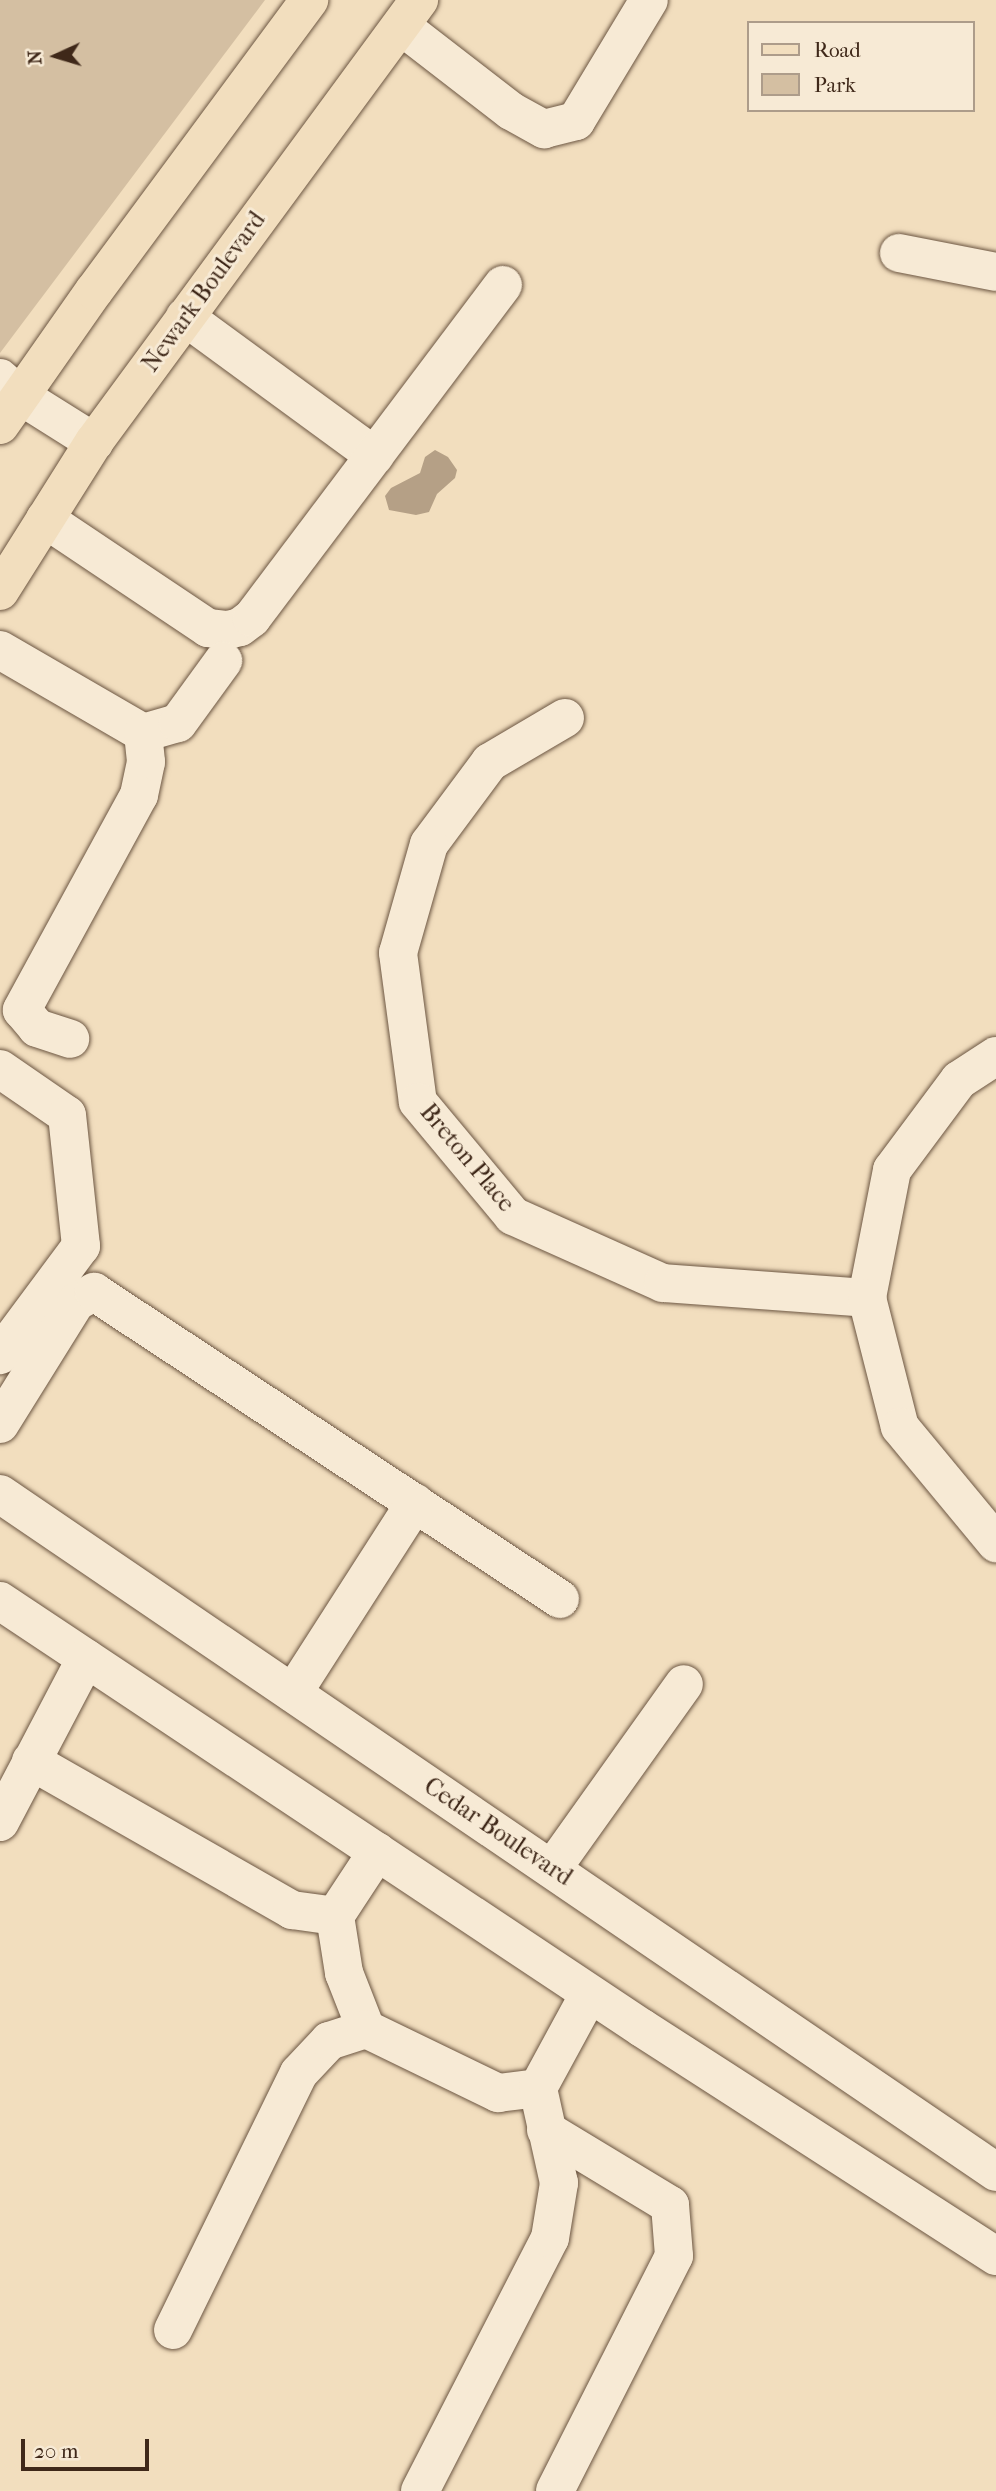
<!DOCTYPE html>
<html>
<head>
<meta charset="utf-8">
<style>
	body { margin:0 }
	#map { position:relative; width:996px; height:2491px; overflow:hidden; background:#f2debe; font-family:"IM FELL French Canon",serif }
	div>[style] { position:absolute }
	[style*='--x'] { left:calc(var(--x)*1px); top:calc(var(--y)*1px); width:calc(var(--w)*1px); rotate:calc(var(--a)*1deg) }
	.green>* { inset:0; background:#d4bfa2 }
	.water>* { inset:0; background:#b5a086 }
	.roads { filter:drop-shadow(0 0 2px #6c5642) drop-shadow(0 0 2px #6c5642) }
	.minor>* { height:38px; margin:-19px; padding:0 19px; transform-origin:19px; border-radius:19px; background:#f7ead5 }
	.major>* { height:38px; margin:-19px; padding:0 19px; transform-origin:19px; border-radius:19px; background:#f2debe }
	span { translate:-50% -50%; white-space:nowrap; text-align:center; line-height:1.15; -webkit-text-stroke:6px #f7ead5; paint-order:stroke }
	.street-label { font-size:24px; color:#3f2819 }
	.legend { position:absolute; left:747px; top:21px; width:228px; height:91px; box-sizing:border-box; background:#f7ead5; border:2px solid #ad9c8a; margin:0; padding:9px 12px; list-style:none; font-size:21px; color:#3f2819 }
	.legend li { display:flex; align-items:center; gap:14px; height:35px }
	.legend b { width:35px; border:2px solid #ad9c8a }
	.north { position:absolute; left:21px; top:21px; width:70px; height:70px; -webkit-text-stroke:5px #f7ead5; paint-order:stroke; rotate:266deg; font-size:19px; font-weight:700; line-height:28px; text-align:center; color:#3f2819 }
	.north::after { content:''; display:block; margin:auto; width:24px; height:32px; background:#3f2819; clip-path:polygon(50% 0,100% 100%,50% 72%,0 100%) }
	.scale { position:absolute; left:21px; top:2439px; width:128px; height:32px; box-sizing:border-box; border:4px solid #3f2819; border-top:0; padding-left:9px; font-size:21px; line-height:24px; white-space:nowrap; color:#3f2819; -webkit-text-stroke:5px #f7ead5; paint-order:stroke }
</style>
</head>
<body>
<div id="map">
	<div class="green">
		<div style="clip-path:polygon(0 0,265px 0,0 353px)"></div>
	</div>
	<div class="water">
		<div style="clip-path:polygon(435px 450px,448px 457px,457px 470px,455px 478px,437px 494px,429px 512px,416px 515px,389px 510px,385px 496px,391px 488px,420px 473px,425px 457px)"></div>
	</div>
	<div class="roads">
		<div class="minor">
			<div style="--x:401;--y:26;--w:139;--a:37.7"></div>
			<div style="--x:511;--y:111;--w:38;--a:29"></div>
			<div style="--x:544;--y:129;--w:33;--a:-14"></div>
			<div style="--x:576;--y:121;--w:141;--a:-58.9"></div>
			<div style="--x:899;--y:253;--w:99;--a:11.1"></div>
			<div style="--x:185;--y:317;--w:235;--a:36.2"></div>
			<div style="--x:0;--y:378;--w:25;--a:42"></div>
			<div style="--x:19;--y:395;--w:89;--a:32.1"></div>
			<div style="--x:45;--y:519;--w:196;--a:33.8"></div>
			<div style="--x:208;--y:628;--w:20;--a:6"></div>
			<div style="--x:228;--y:630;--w:12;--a:-14"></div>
			<div style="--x:240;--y:627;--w:15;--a:-37"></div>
			<div style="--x:252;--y:618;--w:417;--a:-53"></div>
			<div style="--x:0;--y:650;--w:165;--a:30.1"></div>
			<div style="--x:143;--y:733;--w:29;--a:84"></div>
			<div style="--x:146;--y:762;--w:34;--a:102"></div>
			<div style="--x:139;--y:795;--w:245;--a:118.6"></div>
			<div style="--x:22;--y:1010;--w:23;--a:50"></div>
			<div style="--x:37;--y:1028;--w:35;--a:18"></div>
			<div style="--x:565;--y:718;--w:87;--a:149.6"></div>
			<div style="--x:490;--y:762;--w:102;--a:126.6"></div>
			<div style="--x:429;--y:844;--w:113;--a:105.9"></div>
			<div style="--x:398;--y:953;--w:150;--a:82.4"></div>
			<div style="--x:418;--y:1102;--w:148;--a:50.2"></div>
			<div style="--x:513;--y:1216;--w:164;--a:24.1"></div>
			<div style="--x:663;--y:1283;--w:205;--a:4.2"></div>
			<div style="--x:143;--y:733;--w:36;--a:-16"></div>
			<div style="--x:178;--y:723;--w:77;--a:-54"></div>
			<div style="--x:996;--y:1056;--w:44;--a:147"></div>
			<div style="--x:959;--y:1080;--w:112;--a:126.7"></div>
			<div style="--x:892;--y:1170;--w:130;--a:101.1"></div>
			<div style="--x:867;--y:1298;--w:133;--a:75.7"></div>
			<div style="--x:900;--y:1427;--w:151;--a:50.4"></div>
			<div style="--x:0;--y:1069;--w:81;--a:34.5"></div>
			<div style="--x:67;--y:1115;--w:132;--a:83.9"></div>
			<div style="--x:81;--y:1246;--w:136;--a:126.6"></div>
			<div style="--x:0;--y:1424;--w:144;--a:-58.1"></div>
			<div style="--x:76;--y:1302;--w:21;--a:-29"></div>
			<div style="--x:94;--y:1292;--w:558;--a:33.38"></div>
			<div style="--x:0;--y:1494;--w:1205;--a:34.24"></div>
			<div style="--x:0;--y:1601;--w:771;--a:33.63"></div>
			<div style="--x:642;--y:2028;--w:421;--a:32.8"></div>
			<div style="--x:293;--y:1693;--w:226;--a:-57.3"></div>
			<div style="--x:31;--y:1761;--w:301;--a:29.7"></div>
			<div style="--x:292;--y:1910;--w:43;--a:7.9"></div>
			<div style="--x:335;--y:1916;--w:77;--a:-56.7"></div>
			<div style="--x:0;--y:1822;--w:185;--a:-62.3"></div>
			<div style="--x:552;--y:1869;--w:227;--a:-54.5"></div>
			<div style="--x:335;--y:1916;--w:58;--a:81"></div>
			<div style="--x:344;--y:1973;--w:60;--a:68.6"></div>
			<div style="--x:546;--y:2130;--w:145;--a:31.2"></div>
			<div style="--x:670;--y:2205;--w:51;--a:85.5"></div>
			<div style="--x:674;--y:2256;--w:263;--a:116.9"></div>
			<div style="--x:173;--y:2330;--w:286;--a:-63.9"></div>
			<div style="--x:299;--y:2073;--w:44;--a:-46.8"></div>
			<div style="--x:329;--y:2041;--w:39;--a:-18"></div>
			<div style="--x:366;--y:2029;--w:147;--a:25.9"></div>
			<div style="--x:498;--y:2093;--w:40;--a:-7.1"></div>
			<div style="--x:420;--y:2491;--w:284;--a:-62.8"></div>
			<div style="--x:550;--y:2238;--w:56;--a:-80.7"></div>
			<div style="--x:559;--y:2183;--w:97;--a:-102.5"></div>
			<div style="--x:538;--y:2088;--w:107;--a:-61.5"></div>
		</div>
		<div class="major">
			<div style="--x:0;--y:425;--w:164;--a:-55"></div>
			<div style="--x:94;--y:291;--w:362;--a:-53.5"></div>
			<div style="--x:0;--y:591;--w:176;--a:-57.8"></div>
			<div style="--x:94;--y:442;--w:549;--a:-53.67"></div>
		</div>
	</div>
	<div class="street-label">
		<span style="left:204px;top:292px;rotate:-54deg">Newark Boulevard</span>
		<span style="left:467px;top:1158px;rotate:50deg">Breton Place</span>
		<span style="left:498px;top:1832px;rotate:34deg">Cedar Boulevard</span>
	</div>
	<ul class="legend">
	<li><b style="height:9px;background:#f2debe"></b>Road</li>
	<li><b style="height:19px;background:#d4bfa2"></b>Park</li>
	</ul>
	<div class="north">N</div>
	<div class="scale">20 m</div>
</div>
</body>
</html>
